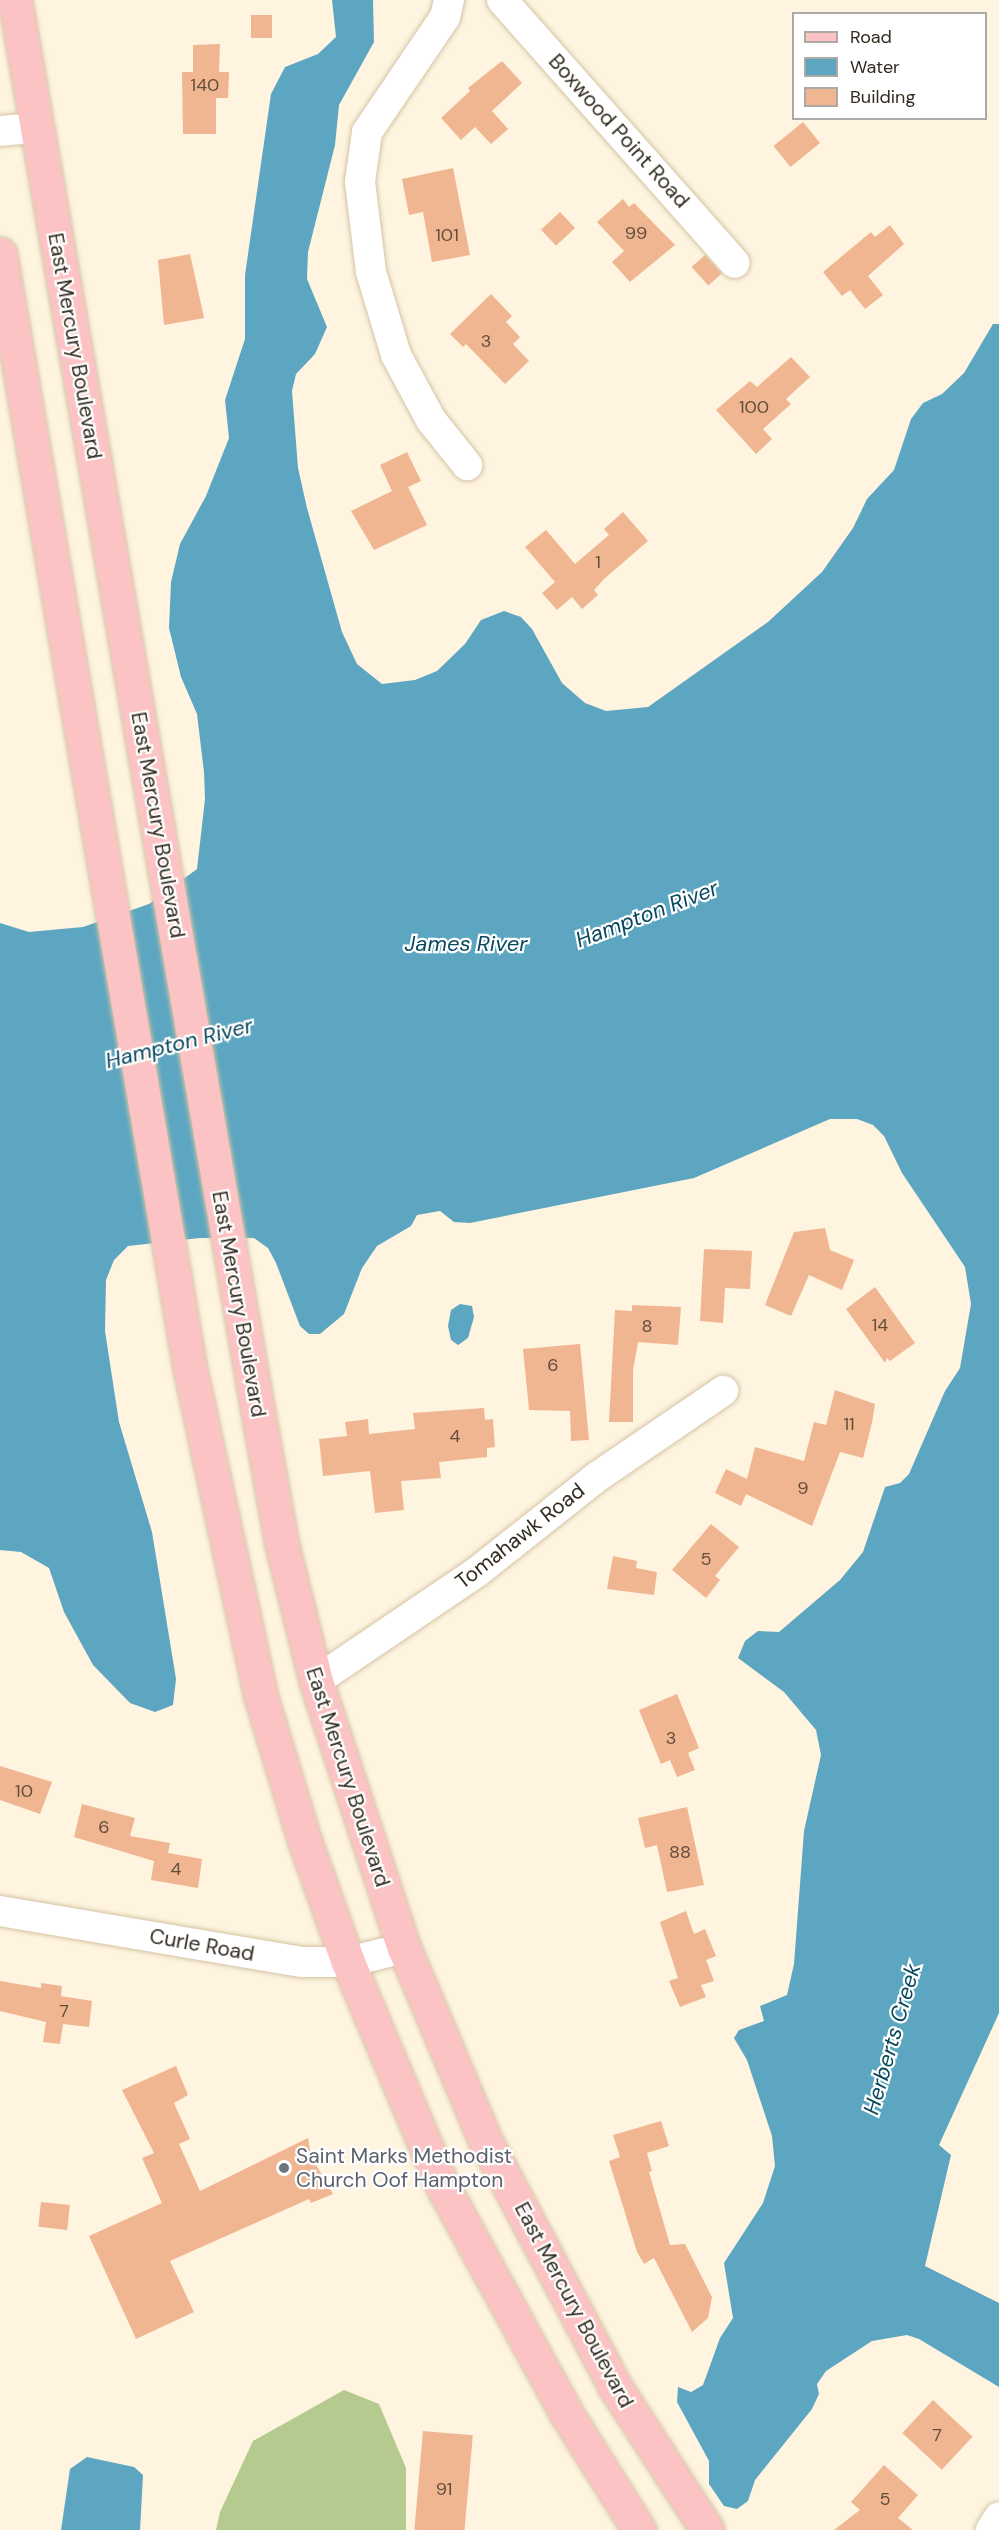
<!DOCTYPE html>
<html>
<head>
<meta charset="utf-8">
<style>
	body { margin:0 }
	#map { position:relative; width:999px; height:2530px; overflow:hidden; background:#fef4e0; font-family:"DM Sans",sans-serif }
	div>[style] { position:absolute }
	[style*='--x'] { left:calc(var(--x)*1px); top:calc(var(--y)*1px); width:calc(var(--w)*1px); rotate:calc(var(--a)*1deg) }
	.forest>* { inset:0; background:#b5ca8e }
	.water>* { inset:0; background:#5da6c1 }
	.building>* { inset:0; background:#f0b691; transform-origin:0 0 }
	.roads { filter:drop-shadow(0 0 2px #d5c4a4) drop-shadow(0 0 2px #d5c4a4) }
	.minor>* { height:30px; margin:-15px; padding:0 15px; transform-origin:15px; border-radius:15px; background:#fff }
	.major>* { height:33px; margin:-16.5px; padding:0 16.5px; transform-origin:16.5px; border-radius:16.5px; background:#fbc3c4 }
	.dots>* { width:16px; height:16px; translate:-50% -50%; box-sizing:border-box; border:3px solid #fff; border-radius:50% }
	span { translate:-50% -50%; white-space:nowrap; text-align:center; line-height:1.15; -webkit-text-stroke:4.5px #fff; paint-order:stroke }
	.number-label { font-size:18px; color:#624e3c }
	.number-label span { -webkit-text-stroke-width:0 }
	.street-label { font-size:21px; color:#322b1f }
	.worship-label { font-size:21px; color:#5b616d }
	.left { translate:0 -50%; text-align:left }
	.water-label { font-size:22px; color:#08495d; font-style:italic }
	.legend { position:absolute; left:792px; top:12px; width:195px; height:108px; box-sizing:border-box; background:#fff; border:2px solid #adaaa5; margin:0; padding:8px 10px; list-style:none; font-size:18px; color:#322b1f }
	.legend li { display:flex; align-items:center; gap:12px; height:30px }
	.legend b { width:30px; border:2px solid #adaaa5 }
</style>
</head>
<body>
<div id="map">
	<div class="forest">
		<div style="clip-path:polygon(344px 2390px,379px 2404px,406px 2468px,406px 2530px,216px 2530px,220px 2512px,253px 2441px)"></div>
	</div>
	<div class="water">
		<div style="clip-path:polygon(332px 0,373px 0,374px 42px,339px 105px,335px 145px,308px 252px,307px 279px,327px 327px,315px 354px,296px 374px,292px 391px,298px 468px,307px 508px,342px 632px,357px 664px,382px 684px,415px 680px,437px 671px,465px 644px,481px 620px,504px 611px,521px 617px,532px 629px,562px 683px,585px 703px,606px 711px,648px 707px,768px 622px,822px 572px,853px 528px,867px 499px,894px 470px,911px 419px,923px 403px,942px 394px,964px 373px,993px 324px,999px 324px,999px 2013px,939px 2145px,951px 2155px,925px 2266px,999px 2303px,999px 2387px,919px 2339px,907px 2335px,872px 2341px,826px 2371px,817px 2384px,819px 2394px,812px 2409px,755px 2480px,748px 2501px,737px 2509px,724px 2506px,709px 2484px,709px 2461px,677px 2402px,678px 2387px,691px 2392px,703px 2385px,720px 2338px,733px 2318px,724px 2263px,763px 2203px,775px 2166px,772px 2136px,747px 2060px,734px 2038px,739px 2030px,764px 2021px,760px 2006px,787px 1995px,794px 1964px,804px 1831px,821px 1755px,816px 1730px,784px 1692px,738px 1658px,745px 1641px,758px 1631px,779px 1632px,840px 1580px,863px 1552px,885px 1487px,900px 1483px,909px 1474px,945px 1391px,960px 1368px,971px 1304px,965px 1267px,902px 1173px,884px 1136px,873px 1125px,857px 1119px,830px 1119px,694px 1178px,470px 1223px,454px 1222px,440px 1211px,417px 1215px,411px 1226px,377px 1246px,362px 1268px,344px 1314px,320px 1334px,309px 1334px,300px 1326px,276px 1263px,268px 1248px,254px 1238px,200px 1238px,128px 1246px,114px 1260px,106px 1280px,105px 1331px,119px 1422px,152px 1532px,176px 1679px,173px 1705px,155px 1712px,130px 1703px,93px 1665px,64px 1612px,49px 1568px,21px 1552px,0 1550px,0 923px,29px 932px,83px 927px,149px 904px,197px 869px,205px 799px,204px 772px,197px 714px,181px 677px,169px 628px,171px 582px,180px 544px,206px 496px,229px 438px,225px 400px,245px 339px,245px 275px,271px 94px,285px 67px,318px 54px,336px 37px)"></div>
		<div style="clip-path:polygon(460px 1304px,472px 1306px,474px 1317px,468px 1338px,458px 1345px,451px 1340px,448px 1326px,451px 1310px)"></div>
		<div style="clip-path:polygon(87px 2457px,134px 2467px,143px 2475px,140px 2530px,61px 2530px,70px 2469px)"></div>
	</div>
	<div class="building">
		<div style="left:251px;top:15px;width:21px;height:23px"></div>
		<div style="clip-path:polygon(220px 44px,219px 72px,229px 72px,228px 98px,216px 98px,216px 134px,183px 134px,182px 72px,193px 72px,193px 45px)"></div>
		<div style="clip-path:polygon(502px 61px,522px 83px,492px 111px,508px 129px,491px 144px,475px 127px,461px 140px,441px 118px,470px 91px,468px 88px)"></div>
		<div style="left:803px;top:122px;width:27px;height:38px;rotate:51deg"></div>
		<div style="clip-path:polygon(453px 168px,470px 255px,432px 262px,423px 212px,409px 215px,402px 179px)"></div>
		<div style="clip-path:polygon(623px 199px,629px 207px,634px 203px,675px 245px,630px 282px,612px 262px,624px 251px,597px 222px)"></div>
		<div style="left:560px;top:212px;width:22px;height:26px;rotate:47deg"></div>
		<div style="clip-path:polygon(890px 225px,904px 244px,868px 276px,883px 295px,865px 309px,850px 290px,842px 296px,823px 272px,871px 232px,875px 237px)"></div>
		<div style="clip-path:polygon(190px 254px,204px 318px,164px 325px,158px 260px)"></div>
		<div style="left:705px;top:255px;width:25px;height:18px;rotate:48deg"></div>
		<div style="clip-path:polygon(491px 294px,512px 316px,506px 322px,520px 337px,513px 344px,529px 361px,505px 384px,466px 344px,463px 347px,450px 334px)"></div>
		<div style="clip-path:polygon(791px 357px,810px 377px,786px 399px,791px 404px,763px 429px,772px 439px,756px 454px,716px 410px,750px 381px,757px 387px)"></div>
		<div style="clip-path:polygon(407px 452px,421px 481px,408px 487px,427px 525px,374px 550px,351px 511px,392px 491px,380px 465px)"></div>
		<div style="clip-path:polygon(623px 512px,648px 541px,604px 579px,594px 590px,598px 595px,582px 609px,572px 597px,557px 610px,542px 593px,555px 582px,525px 547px,546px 530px,575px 564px,609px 535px,604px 529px)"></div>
		<div style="clip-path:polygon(825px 1228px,830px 1250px,854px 1260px,842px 1290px,809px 1275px,791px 1316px,765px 1305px,794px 1232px)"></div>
		<div style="clip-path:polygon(704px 1249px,752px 1251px,750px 1289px,725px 1288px,723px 1323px,700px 1321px)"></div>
		<div style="clip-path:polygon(875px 1287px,915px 1343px,890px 1361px,887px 1358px,885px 1363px,846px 1309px)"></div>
		<div style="clip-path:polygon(632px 1305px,681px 1307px,678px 1345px,638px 1342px,633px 1370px,633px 1422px,609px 1422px,615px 1310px,632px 1311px)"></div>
		<div style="clip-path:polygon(580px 1344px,589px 1440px,571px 1441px,570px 1411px,529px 1410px,523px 1349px)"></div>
		<div style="clip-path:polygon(835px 1390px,875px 1404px,872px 1423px,863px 1458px,840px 1452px,812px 1526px,746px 1494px,741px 1506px,715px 1493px,726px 1469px,747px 1479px,755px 1447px,804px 1461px,814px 1422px,826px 1425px)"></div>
		<div style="clip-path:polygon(484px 1408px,485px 1420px,493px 1419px,495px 1447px,487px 1448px,487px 1457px,439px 1462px,441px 1478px,401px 1481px,404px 1510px,375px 1513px,370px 1471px,323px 1476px,319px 1439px,347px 1436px,345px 1422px,368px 1419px,369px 1434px,415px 1429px,413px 1413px)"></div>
		<div style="clip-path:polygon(711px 1524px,739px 1547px,715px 1576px,720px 1580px,706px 1598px,672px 1570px)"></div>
		<div style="clip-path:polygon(613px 1556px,637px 1561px,636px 1568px,657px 1572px,654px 1595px,607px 1589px)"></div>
		<div style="clip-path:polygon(677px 1694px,699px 1748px,688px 1753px,695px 1770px,677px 1777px,670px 1760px,661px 1764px,639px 1710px)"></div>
		<div style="clip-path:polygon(0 1766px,52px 1782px,40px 1814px,0 1800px)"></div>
		<div style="clip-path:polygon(82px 1804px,135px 1818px,130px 1836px,170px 1843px,168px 1853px,202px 1859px,198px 1888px,151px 1880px,154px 1861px,74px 1837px)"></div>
		<div style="clip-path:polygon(687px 1807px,704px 1885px,667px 1892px,657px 1845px,645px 1848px,638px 1818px)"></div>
		<div style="clip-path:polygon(686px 1911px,694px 1934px,705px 1929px,716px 1956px,706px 1960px,714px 1981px,701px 1985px,706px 1997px,680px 2007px,669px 1981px,678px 1978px,660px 1922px)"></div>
		<div style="clip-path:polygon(0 1981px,41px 1988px,41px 1983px,62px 1986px,61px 1996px,92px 2001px,89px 2027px,63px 2024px,60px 2044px,43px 2042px,46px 2022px,0 2011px)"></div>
		<div style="clip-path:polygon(176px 2066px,188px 2095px,174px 2103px,190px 2139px,179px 2144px,200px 2191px,308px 2138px,311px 2156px,333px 2194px,311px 2203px,309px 2199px,170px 2261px,194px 2312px,136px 2339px,89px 2236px,162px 2203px,142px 2158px,154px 2153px,122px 2090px)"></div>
		<div style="clip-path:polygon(661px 2121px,669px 2146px,647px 2153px,652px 2171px,649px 2172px,670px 2245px,685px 2244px,712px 2297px,708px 2318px,692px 2332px,654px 2258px,644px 2264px,637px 2252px,609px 2161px,620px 2157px,613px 2135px)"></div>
		<div style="left:41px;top:2202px;width:29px;height:25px;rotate:6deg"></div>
		<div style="left:933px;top:2400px;width:54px;height:45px;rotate:43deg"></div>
		<div style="left:423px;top:2431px;width:50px;height:99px;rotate:5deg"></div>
		<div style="clip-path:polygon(884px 2465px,918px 2495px,898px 2518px,913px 2530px,834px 2530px,860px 2510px,851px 2502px)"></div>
	</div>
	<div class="roads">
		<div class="minor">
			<div style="--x:449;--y:0;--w:17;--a:103"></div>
			<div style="--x:445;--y:17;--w:139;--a:124.1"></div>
			<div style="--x:367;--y:132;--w:50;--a:98"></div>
			<div style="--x:360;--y:182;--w:91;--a:83"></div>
			<div style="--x:371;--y:272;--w:87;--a:73.2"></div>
			<div style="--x:396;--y:355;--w:74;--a:61.7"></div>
			<div style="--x:431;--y:420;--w:58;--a:51.3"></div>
			<div style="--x:502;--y:0;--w:351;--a:48.5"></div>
			<div style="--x:0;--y:131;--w:38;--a:-5"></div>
			<div style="--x:316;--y:1681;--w:194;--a:-34.1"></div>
			<div style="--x:477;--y:1572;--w:153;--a:-38.4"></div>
			<div style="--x:597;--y:1477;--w:153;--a:-34.3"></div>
			<div style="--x:0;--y:1911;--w:305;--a:9.6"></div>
			<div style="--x:301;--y:1962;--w:47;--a:0"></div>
			<div style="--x:348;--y:1962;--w:58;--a:-14"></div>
			<div style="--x:991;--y:2530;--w:15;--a:-58"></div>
		</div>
		<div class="major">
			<div style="--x:15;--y:0;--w:1410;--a:80.24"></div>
			<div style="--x:254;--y:1390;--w:158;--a:79.8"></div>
			<div style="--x:282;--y:1545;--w:140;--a:76"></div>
			<div style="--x:316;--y:1681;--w:281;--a:71.8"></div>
			<div style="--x:404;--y:1948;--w:211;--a:67.1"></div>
			<div style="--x:486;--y:2142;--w:277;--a:62.2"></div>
			<div style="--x:615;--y:2387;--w:170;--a:57.2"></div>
			<div style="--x:0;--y:254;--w:1131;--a:80.33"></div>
			<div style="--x:190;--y:1369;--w:332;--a:77.8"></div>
			<div style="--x:260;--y:1694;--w:155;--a:73.1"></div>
			<div style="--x:305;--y:1842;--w:127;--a:70.3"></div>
			<div style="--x:348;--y:1962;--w:246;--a:67.1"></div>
			<div style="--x:444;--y:2189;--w:255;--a:61.4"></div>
			<div style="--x:566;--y:2413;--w:138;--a:58"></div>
		</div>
	</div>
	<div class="dots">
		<div style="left:284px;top:2168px;background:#6b7280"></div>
	</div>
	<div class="number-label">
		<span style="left:205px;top:85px">140</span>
		<span style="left:636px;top:233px">99</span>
		<span style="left:447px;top:235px">101</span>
		<span style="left:486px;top:341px">3</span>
		<span style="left:754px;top:407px">100</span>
		<span style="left:598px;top:562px">1</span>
		<span style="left:880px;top:1325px">14</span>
		<span style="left:647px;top:1326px">8</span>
		<span style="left:553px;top:1365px">6</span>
		<span style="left:849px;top:1424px">11</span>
		<span style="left:455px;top:1436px">4</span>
		<span style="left:803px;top:1488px">9</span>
		<span style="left:706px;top:1559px">5</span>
		<span style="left:671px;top:1738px">3</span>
		<span style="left:24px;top:1791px">10</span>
		<span style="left:104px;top:1827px">6</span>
		<span style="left:680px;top:1852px">88</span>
		<span style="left:176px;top:1869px">4</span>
		<span style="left:64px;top:2011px">7</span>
		<span style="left:937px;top:2435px">7</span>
		<span style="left:444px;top:2489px">91</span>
		<span style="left:885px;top:2499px">5</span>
	</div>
	<div class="street-label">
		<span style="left:619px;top:131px;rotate:48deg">Boxwood Point Road</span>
		<span style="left:75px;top:346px;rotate:80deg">East Mercury Boulevard</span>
		<span style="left:158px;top:825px;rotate:80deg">East Mercury Boulevard</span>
		<span style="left:239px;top:1304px;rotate:80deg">East Mercury Boulevard</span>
		<span style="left:520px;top:1536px;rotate:-38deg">Tomahawk Road</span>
		<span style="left:348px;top:1777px;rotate:72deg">East Mercury Boulevard</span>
		<span style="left:202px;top:1945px;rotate:10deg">Curle Road</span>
		<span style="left:574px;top:2305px;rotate:62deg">East Mercury Boulevard</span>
	</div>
	<div class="worship-label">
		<span class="left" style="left:296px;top:2168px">Saint Marks Methodist<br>Church Oof Hampton</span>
	</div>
	<div class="water-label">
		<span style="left:647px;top:914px;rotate:-21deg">Hampton River</span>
		<span style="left:466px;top:944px">James River</span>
		<span style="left:179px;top:1043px;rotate:-14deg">Hampton River</span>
		<span style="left:892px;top:2039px;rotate:-74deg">Herberts Creek</span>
	</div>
	<ul class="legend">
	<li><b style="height:8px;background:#fbc3c4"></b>Road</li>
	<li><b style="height:16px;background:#5da6c1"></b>Water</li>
	<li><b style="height:16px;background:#f0b691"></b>Building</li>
	</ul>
</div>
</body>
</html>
